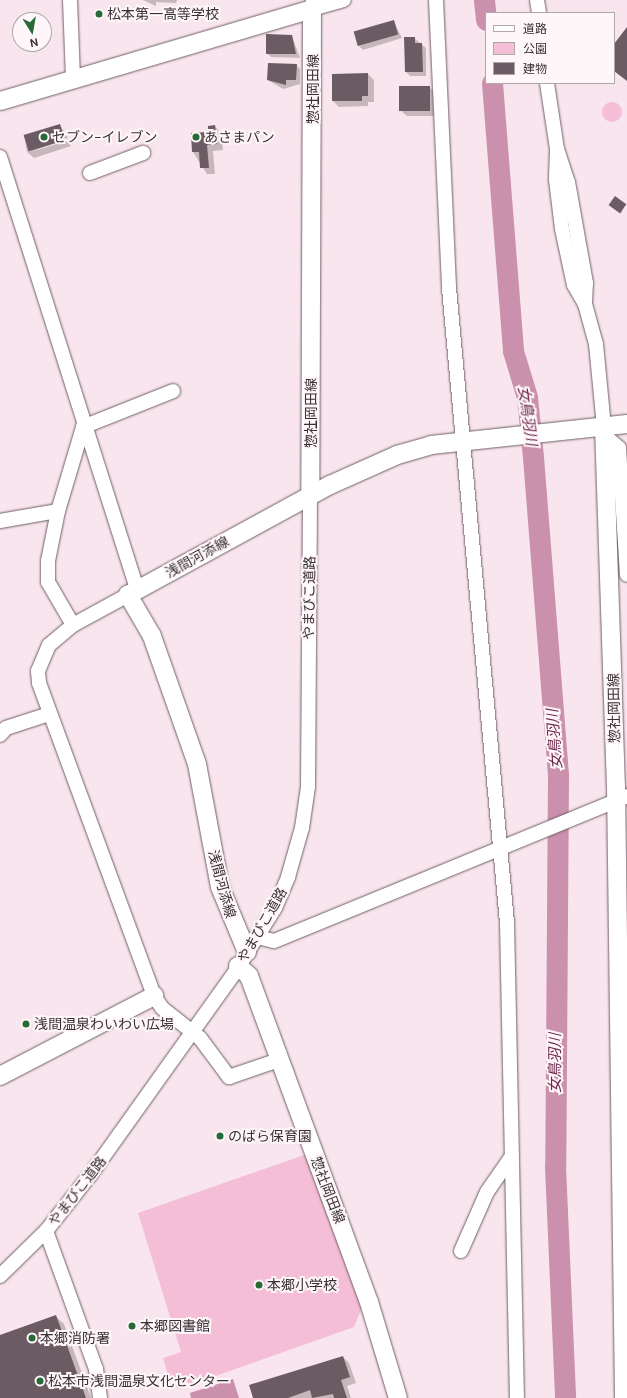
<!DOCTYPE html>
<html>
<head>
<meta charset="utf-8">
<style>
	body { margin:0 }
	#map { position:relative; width:627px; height:1398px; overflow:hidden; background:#f8e5ed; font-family:"DM Sans","Noto Sans JP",sans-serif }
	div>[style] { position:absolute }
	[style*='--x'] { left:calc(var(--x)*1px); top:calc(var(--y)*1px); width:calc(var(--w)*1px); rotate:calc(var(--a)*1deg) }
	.green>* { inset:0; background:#f4bed6 }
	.round { border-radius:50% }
	.water>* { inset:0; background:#cb90ac }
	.shadow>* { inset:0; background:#0003 }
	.river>* { height:21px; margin:-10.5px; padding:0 10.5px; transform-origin:10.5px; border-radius:10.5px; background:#cb90ac }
	.building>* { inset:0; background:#6b5b62; transform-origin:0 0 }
	.roads { filter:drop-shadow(0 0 1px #6f5f66) drop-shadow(0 0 1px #6f5f66) }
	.minor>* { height:14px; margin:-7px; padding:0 7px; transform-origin:7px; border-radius:7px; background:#fff }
	.major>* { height:18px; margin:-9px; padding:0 9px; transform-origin:9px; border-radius:9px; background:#fff }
	.dots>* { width:11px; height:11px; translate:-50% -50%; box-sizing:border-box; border:2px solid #fef6f9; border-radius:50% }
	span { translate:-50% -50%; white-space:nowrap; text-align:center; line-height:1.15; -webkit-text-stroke:4px #fef6f9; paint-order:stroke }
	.poi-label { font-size:14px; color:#383134 }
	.left { translate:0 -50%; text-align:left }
	.street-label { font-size:14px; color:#383134 }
	.water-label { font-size:15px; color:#6c254c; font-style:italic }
	.legend { position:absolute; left:485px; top:12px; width:130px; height:72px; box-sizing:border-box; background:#fef6f9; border:1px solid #afa7aa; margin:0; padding:5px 7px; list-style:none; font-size:12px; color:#383134 }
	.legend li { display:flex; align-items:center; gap:8px; height:20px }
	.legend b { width:20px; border:1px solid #afa7aa }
	.north { position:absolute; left:12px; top:12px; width:40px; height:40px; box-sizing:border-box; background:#fef6f9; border:1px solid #afa7aa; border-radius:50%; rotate:169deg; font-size:11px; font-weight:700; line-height:16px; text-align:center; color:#383134 }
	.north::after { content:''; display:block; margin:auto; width:14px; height:18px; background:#286a35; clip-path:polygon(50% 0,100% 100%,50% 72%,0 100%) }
</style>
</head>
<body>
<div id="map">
	<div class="green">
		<div class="round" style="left:602px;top:102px;width:20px;height:20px"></div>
		<div style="clip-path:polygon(310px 1153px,364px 1302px,354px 1327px,179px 1389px,170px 1381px,163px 1358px,181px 1352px,138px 1213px)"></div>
	</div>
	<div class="water">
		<div style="clip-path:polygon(233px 1379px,239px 1398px,191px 1398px,190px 1393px)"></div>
	</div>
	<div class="shadow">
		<div style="clip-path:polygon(143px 0,177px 0,176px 3px,156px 2px,156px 6px)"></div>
		<div style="clip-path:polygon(394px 22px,402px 38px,363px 50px,359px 46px)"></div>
		<div style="clip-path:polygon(292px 36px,300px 58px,271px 57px,267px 53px)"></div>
		<div style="clip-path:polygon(405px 38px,414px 38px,426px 48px,426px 76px,410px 76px,406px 72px)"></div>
		<div style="clip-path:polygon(296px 65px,300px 69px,300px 84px,283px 89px,268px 80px)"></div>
		<div style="clip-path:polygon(368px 74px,374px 80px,374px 102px,368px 102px,368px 106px,339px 107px,333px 101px)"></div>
		<div style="clip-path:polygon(429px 87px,436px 93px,436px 116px,407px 116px,400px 110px)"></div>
		<div style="clip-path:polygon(60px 125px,68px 138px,31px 152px,69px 140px,71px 146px,34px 158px,27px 152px,24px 135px)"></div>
		<div style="clip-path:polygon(215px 126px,221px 133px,223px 150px,213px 151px,215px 174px,207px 174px,193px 152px)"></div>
		<div style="clip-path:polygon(625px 205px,621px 214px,611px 206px)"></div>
		<div style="clip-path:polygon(55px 1316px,64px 1324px,91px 1398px,0 1398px,0 1336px)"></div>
		<div style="clip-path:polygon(343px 1357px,349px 1363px,356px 1383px,347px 1386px,351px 1398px,254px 1398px)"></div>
	</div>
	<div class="river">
		<div style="--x:484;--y:0;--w:20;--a:84"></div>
		<div style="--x:492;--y:83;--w:269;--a:85.5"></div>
		<div style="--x:513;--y:351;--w:48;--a:73.1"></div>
		<div style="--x:527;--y:397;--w:60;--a:84.3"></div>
		<div style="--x:533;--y:457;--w:319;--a:85.5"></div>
		<div style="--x:558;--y:775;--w:391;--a:90.4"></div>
		<div style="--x:555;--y:1166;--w:232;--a:87.5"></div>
	</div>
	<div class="building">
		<div style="left:394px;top:20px;width:15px;height:42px;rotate:74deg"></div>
		<div style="clip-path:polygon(627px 27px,627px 81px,614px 71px,614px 44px)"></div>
		<div style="clip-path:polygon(266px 34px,292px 35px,296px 54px,266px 54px)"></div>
		<div style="clip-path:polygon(404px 37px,415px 37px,415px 43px,422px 43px,423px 72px,405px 72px)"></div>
		<div style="clip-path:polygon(268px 63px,297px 64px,296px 80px,286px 80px,286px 85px,267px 80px)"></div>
		<div style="clip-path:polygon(368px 73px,368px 96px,362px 96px,362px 101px,332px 101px,332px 74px)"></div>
		<div style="left:399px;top:86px;width:31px;height:25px"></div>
		<div style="left:60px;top:124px;width:17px;height:38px;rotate:73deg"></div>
		<div style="clip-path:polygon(215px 125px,217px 144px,207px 145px,209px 168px,200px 168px,199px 152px,192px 152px,191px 133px,208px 132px,208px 126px)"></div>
		<div style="left:615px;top:196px;width:14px;height:11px;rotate:36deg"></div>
		<div style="clip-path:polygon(56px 1315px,86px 1398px,0 1398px,0 1335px)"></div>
		<div style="clip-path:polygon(343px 1356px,350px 1377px,341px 1380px,347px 1398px,334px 1398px,333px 1394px,312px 1398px,310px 1390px,288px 1398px,253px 1398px,249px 1385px)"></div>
	</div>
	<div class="roads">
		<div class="minor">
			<div style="--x:70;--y:0;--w:79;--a:87.8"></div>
			<div style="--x:313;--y:0;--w:9;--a:96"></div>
			<div style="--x:312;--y:9;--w:33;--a:-16"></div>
			<div style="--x:436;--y:0;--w:288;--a:87.4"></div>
			<div style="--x:449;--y:288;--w:638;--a:84.78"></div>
			<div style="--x:507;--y:923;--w:475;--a:88.8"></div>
			<div style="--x:537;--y:0;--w:13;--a:81"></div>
			<div style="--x:547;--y:83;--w:67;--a:81.4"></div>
			<div style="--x:557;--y:149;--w:35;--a:72"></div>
			<div style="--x:568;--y:182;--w:103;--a:79.9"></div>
			<div style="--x:586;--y:283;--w:21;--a:93"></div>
			<div style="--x:557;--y:149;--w:31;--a:92"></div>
			<div style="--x:556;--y:180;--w:49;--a:83"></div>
			<div style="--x:562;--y:229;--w:57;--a:77.9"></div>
			<div style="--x:574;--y:285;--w:22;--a:60"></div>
			<div style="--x:585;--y:304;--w:41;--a:74.6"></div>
			<div style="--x:596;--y:344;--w:83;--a:84.5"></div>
			<div style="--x:0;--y:157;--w:454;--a:72.4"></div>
			<div style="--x:90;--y:173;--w:57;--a:-20.7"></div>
			<div style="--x:604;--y:435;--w:20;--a:41"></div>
			<div style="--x:619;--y:448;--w:127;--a:86.4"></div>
			<div style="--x:0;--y:521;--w:59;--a:-9.8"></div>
			<div style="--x:128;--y:595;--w:63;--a:151.4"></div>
			<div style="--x:73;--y:625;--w:31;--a:140"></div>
			<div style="--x:49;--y:645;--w:28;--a:113"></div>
			<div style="--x:38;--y:671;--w:12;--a:85"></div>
			<div style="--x:39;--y:683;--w:333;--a:69.8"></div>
			<div style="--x:154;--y:996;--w:14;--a:56"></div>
			<div style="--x:162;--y:1008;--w:48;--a:38.3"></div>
			<div style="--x:200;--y:1038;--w:49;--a:53.4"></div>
			<div style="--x:229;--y:1077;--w:53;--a:-18.8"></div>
			<div style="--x:73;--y:625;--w:50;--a:-120.2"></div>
			<div style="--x:48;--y:582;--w:21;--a:-90"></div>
			<div style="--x:48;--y:561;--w:51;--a:-78.7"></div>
			<div style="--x:58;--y:511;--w:88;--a:-73.4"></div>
			<div style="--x:83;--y:427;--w:97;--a:-21.8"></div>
			<div style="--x:0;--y:735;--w:9;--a:-49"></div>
			<div style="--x:6;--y:728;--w:45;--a:-18"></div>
			<div style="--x:257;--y:937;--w:17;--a:13"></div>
			<div style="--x:274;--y:941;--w:382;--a:-22.3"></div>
			<div style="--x:46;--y:1231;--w:147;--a:70.1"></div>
			<div style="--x:96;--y:1369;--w:29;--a:82"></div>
			<div style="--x:461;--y:1251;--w:64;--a:-66.2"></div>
			<div style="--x:487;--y:1192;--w:44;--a:-55.2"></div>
			<div style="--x:0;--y:1276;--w:64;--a:-44.4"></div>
			<div style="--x:46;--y:1231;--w:73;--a:-51.7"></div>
			<div style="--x:91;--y:1174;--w:248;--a:-54.5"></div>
			<div style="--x:235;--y:972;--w:75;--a:-58"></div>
			<div style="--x:275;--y:908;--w:34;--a:-67"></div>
			<div style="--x:288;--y:877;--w:51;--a:-74.1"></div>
			<div style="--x:302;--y:828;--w:41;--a:-81.7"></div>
			<div style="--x:308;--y:787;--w:292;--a:-89.6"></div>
		</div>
		<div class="major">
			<div style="--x:0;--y:101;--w:325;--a:-16.4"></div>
			<div style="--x:312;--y:9;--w:486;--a:90.2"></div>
			<div style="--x:604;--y:427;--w:359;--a:88.1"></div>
			<div style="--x:616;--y:786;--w:612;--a:89.25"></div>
			<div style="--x:247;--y:952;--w:70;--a:-112.6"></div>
			<div style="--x:220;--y:887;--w:125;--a:-100.6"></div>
			<div style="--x:197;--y:764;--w:136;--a:-109.4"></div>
			<div style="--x:152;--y:636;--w:48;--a:-120.3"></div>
			<div style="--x:128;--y:595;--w:230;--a:-28.6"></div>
			<div style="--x:330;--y:485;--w:73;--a:-24.1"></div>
			<div style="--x:397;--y:455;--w:35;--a:-16"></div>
			<div style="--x:431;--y:445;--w:197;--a:-6.1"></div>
			<div style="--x:238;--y:966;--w:15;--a:42"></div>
			<div style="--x:249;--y:976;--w:347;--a:69.8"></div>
			<div style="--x:369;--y:1302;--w:100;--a:73.2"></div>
			<div style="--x:0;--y:1076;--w:174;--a:-27.5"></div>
		</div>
	</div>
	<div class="dots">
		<div style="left:99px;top:14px;background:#286a35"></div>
		<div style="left:44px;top:137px;background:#286a35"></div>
		<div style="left:196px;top:137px;background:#286a35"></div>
		<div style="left:26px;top:1024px;background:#286a35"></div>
		<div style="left:220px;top:1136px;background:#286a35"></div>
		<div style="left:259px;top:1285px;background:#286a35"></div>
		<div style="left:132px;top:1326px;background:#286a35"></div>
		<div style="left:32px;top:1338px;background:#286a35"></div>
		<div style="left:40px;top:1381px;background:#286a35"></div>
	</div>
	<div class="poi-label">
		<span class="left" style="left:107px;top:14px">松本第一高等学校</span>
		<span class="left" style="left:52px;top:137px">セブン-イレブン</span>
		<span class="left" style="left:204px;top:137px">あさまパン</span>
		<span class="left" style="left:34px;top:1024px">浅間温泉わいわい広場</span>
		<span class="left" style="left:228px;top:1136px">のばら保育園</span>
		<span class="left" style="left:267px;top:1285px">本郷小学校</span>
		<span class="left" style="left:140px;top:1326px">本郷図書館</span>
		<span class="left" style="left:40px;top:1338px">本郷消防署</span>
		<span class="left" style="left:48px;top:1381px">松本市浅間温泉文化センター</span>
	</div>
	<div class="street-label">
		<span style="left:313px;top:89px;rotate:-90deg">惣社岡田線</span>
		<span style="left:311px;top:413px;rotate:-90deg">惣社岡田線</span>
		<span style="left:197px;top:557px;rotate:-29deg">浅間河添線</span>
		<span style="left:309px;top:598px;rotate:-89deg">やまびこ道路</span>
		<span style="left:614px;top:708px;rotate:-91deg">惣社岡田線</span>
		<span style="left:222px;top:884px;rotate:75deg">浅間河添線</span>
		<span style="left:262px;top:925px;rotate:-60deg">やまびこ道路</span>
		<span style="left:328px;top:1190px;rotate:69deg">惣社岡田線</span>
		<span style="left:77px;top:1191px;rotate:-52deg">やまびこ道路</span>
	</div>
	<div class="water-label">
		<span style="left:527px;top:416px;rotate:82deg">女鳥羽川</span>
		<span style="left:555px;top:739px;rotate:-94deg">女鳥羽川</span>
		<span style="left:556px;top:1063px;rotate:-90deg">女鳥羽川</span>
	</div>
	<ul class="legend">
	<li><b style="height:5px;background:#fff"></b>道路</li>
	<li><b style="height:11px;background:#f4bed6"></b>公園</li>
	<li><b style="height:11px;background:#6b5b62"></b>建物</li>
	</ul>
	<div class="north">N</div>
</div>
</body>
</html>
